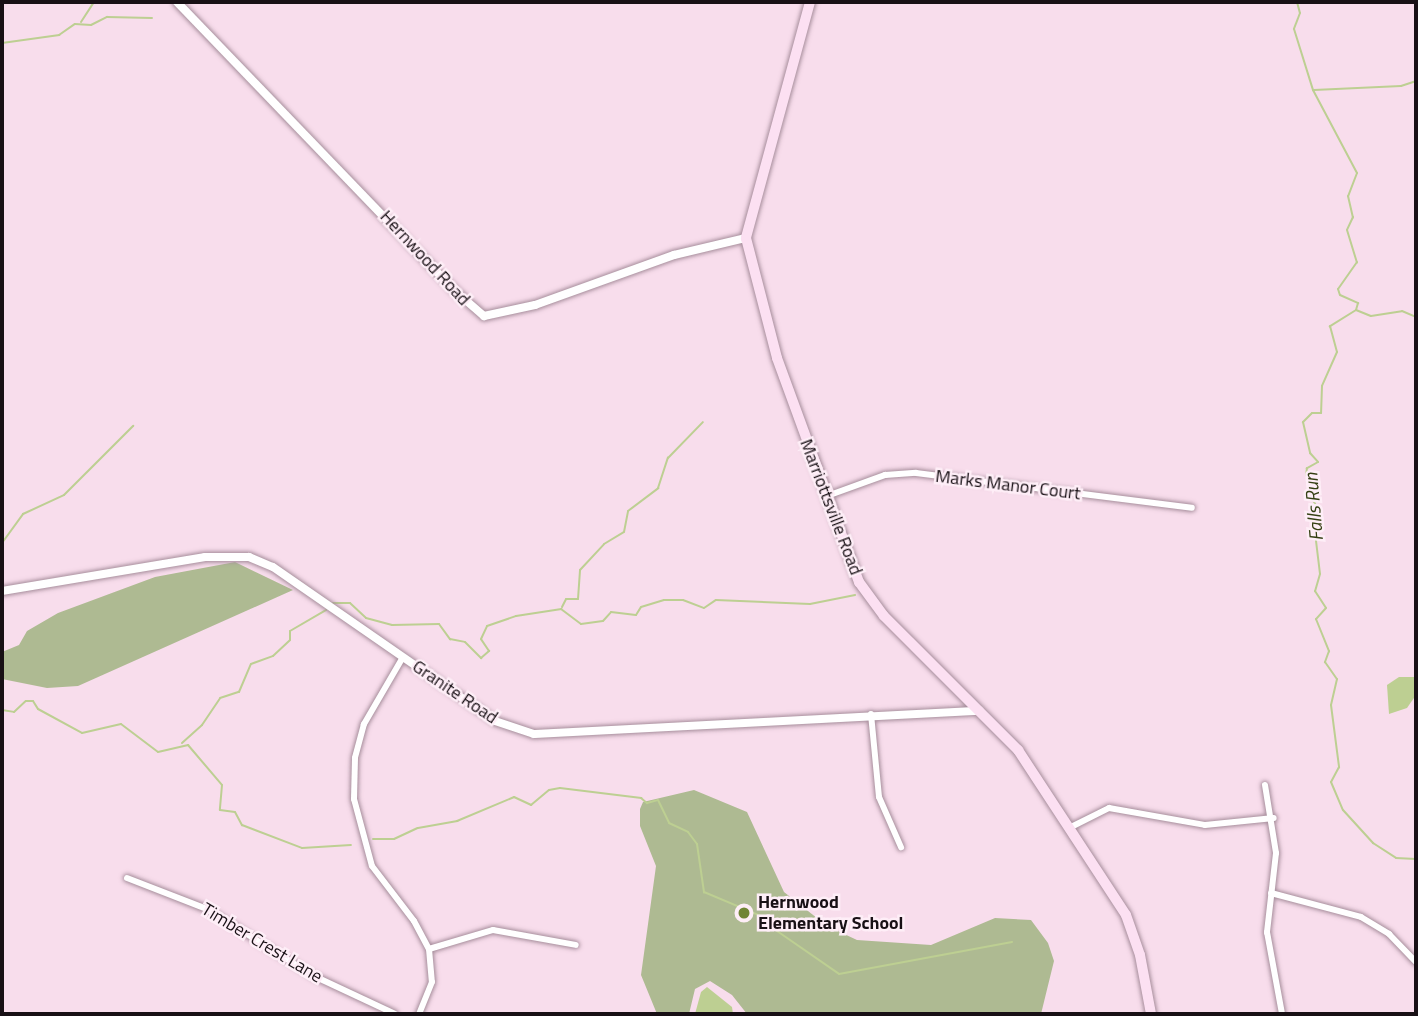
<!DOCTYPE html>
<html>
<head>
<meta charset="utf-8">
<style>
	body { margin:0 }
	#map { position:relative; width:1418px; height:1016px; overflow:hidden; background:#f8ddec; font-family:"Titillium Web",sans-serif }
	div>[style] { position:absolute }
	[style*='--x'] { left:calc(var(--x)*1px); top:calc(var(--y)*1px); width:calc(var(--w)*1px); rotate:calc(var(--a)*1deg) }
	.green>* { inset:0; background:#aeba92 }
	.water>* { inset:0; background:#bdcf92 }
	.stream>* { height:2px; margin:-1px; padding:0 1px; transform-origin:1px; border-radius:1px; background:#bdcf92 }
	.roads { filter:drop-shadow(0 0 2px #a78e9c) drop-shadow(0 0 2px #a78e9c) }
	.minor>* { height:6px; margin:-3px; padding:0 3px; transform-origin:3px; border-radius:3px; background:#fff }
	.tertiary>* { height:8px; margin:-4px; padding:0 4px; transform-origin:4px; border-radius:4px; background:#fff }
	.secondary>* { height:10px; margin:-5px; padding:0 5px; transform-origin:5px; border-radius:5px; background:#fce0f2 }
	.dots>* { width:19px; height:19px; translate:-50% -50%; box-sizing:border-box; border:4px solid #feeef7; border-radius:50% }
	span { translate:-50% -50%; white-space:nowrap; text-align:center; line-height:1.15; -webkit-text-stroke:5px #feeef7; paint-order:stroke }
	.street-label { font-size:18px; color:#181015 }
	.poi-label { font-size:18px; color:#181015; font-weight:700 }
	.left { translate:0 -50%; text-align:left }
	.water-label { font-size:19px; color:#343f12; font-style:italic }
	.frame { position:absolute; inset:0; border:4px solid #181015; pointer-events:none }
</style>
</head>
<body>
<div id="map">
	<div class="green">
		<div style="clip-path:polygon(235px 562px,293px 590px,78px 686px,47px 688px,2px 679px,2px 652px,19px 645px,27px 631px,58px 613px,155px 577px)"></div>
		<div style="clip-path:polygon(694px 790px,747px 812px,784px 892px,827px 926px,857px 940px,931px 945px,995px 918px,1031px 920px,1048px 943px,1054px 961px,1041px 1014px,747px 1014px,732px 995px,710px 981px,695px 989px,689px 1014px,657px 1014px,641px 975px,656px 866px,640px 826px,640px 809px,643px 802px)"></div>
	</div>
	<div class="water">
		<div style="clip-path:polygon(1399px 677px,1416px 677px,1416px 695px,1407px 708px,1389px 714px,1387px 685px)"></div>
		<div style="clip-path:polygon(707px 987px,732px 1007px,733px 1014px,695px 1014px,701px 992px)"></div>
	</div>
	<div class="stream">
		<div style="--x:1297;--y:2;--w:11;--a:75"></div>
		<div style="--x:1300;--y:13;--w:17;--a:111"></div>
		<div style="--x:1294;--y:29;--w:64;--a:72.7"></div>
		<div style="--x:1313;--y:90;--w:94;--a:62.1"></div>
		<div style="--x:1357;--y:173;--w:25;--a:111"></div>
		<div style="--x:1348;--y:196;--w:22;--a:77"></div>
		<div style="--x:1353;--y:217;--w:14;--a:115"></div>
		<div style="--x:1347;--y:230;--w:34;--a:73"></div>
		<div style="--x:1357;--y:262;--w:33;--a:125"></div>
		<div style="--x:1338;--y:289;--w:6;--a:72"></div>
		<div style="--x:1340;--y:295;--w:20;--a:24"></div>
		<div style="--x:1358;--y:303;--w:7;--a:106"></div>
		<div style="--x:1356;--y:310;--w:31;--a:148"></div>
		<div style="--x:1330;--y:326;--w:27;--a:75"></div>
		<div style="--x:1337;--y:352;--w:37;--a:114"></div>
		<div style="--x:1322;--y:386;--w:27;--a:92"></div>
		<div style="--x:1321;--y:413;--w:9;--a:180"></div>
		<div style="--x:1312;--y:413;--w:13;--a:135"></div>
		<div style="--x:1303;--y:422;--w:32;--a:77"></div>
		<div style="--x:1310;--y:453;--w:12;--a:48"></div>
		<div style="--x:1318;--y:462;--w:13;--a:151"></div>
		<div style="--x:1307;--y:468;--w:7;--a:98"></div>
		<div style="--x:1306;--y:475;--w:10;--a:45"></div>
		<div style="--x:1313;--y:482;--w:13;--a:108"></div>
		<div style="--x:1309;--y:494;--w:13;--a:58"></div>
		<div style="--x:1316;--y:505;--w:11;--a:105"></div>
		<div style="--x:1313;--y:516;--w:58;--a:83.1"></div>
		<div style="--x:1320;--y:574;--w:18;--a:106"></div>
		<div style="--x:1315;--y:591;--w:20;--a:57"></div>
		<div style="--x:1326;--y:608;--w:15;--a:132"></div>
		<div style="--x:1316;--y:619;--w:35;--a:68"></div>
		<div style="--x:1329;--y:651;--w:12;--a:110"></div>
		<div style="--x:1325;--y:662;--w:21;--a:55"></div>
		<div style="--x:1337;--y:679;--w:27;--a:103"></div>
		<div style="--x:1331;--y:705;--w:63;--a:82.6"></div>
		<div style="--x:1339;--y:767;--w:17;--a:118"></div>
		<div style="--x:1331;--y:782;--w:30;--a:67"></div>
		<div style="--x:1343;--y:810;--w:45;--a:47.7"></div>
		<div style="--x:1373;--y:843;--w:27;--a:33"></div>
		<div style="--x:1396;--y:858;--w:20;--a:3"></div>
		<div style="--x:81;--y:22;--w:24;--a:-57"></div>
		<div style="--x:2;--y:43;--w:58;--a:-8"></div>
		<div style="--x:59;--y:35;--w:19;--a:-35"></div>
		<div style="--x:75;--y:24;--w:16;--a:4"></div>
		<div style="--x:91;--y:25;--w:18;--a:-27"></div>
		<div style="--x:107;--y:17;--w:45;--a:1.3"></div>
		<div style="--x:1314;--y:90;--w:87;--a:-2.6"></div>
		<div style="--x:1401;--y:86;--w:16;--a:-18"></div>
		<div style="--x:1356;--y:310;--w:16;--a:22"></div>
		<div style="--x:1371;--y:316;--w:31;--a:-9"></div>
		<div style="--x:1402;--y:311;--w:15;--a:23"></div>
		<div style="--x:2;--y:543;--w:36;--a:-54"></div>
		<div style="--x:23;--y:514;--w:45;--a:-24.9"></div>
		<div style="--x:64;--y:495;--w:98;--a:-45"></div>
		<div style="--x:333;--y:603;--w:17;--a:0"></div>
		<div style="--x:350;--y:603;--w:22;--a:43"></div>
		<div style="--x:366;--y:618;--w:27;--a:15"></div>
		<div style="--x:392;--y:625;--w:47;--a:-1.2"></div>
		<div style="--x:439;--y:624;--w:19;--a:54"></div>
		<div style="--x:450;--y:639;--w:15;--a:11"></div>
		<div style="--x:465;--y:642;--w:23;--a:45"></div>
		<div style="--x:481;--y:658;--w:11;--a:-41"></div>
		<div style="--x:489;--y:651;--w:14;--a:-124"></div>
		<div style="--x:481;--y:639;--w:14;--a:-65"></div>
		<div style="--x:487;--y:626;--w:31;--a:-19"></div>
		<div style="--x:516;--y:616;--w:46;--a:-8.8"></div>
		<div style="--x:561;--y:609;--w:25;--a:37"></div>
		<div style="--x:581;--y:624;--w:22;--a:-8"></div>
		<div style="--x:603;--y:621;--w:12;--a:-48"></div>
		<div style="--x:611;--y:612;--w:25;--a:7"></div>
		<div style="--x:636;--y:615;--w:9;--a:-58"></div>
		<div style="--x:641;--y:607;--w:24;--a:-17"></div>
		<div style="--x:664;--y:600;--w:19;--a:0"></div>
		<div style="--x:683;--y:600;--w:22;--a:21"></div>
		<div style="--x:704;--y:608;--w:14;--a:-34"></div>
		<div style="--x:716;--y:600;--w:94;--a:2.4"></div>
		<div style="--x:810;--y:604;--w:46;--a:-11.3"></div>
		<div style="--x:562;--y:607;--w:9;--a:-63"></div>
		<div style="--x:566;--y:599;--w:12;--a:0"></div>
		<div style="--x:578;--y:599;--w:29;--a:-86"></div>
		<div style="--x:580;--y:570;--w:35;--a:-47"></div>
		<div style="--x:604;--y:544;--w:23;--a:-31"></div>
		<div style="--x:624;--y:532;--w:21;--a:-79"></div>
		<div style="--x:628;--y:511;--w:38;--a:-37"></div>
		<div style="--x:658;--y:488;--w:32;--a:-72"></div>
		<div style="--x:668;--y:458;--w:50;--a:-45.8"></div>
		<div style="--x:2;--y:710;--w:12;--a:9"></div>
		<div style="--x:14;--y:712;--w:16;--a:-43"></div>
		<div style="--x:26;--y:701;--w:7;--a:0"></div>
		<div style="--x:33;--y:701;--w:9;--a:58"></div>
		<div style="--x:38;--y:709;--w:50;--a:28.6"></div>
		<div style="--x:82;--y:733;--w:40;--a:-13"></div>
		<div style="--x:121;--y:724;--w:46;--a:37.1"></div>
		<div style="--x:158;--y:752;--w:31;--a:-13"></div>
		<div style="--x:188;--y:745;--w:52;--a:49.6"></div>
		<div style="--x:222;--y:785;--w:25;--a:95"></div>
		<div style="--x:220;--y:810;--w:15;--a:8"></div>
		<div style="--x:235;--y:812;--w:15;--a:62"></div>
		<div style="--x:242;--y:825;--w:64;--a:21"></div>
		<div style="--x:302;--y:848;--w:49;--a:-3.5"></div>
		<div style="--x:182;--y:743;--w:27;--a:-42"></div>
		<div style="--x:202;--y:725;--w:32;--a:-56"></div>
		<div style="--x:220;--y:698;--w:20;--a:-18"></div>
		<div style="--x:239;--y:692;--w:30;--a:-67"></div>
		<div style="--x:251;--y:664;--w:23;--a:-20"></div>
		<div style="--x:273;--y:656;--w:23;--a:-43"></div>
		<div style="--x:290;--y:640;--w:9;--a:-90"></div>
		<div style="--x:290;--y:631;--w:42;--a:-30.3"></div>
		<div style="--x:373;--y:839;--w:21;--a:0"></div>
		<div style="--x:394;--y:839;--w:26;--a:-25"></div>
		<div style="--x:418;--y:828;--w:40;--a:-10"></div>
		<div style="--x:457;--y:821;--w:62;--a:-22.8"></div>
		<div style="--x:514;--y:797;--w:19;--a:25"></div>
		<div style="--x:531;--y:805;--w:23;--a:-40"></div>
		<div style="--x:549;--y:790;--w:11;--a:-10"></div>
		<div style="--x:560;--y:788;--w:82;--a:7"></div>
		<div style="--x:641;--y:798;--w:8;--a:40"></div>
		<div style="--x:647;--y:803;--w:11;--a:-15"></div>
		<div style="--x:658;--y:800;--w:25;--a:64"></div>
		<div style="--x:669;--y:823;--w:21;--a:25"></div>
		<div style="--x:688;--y:832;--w:15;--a:53"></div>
		<div style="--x:697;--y:844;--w:49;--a:81.7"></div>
		<div style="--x:704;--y:892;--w:67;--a:22.8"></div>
		<div style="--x:766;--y:918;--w:17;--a:50"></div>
		<div style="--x:777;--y:931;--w:75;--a:34.7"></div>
		<div style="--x:839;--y:974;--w:176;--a:-10.5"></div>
	</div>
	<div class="roads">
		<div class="minor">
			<div style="--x:827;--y:496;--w:62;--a:-19.9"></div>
			<div style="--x:885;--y:475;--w:31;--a:-4"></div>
			<div style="--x:916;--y:473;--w:278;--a:7.2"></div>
			<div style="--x:403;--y:657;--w:78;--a:120.2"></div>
			<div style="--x:364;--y:724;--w:35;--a:105"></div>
			<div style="--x:355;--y:758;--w:41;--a:91.4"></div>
			<div style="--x:354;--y:799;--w:69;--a:75"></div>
			<div style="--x:372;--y:866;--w:69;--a:52.6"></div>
			<div style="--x:414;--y:921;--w:32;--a:62"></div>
			<div style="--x:429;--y:949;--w:33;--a:85"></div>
			<div style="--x:432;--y:982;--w:35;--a:112"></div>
			<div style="--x:871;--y:714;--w:83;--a:84.5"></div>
			<div style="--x:879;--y:797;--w:55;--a:66.3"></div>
			<div style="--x:1265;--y:785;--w:69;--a:80.8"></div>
			<div style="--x:1276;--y:853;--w:80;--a:96.5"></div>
			<div style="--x:1267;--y:932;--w:83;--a:79.6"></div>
			<div style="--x:1069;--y:828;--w:45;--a:-26.6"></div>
			<div style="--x:1109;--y:808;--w:97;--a:10"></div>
			<div style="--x:1205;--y:825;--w:69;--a:-5.8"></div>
			<div style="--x:127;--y:878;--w:86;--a:21.2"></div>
			<div style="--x:207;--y:909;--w:126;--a:32.1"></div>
			<div style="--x:314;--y:976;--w:89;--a:25.1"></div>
			<div style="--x:1271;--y:893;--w:93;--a:14.9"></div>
			<div style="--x:1361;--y:917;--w:33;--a:31"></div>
			<div style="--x:1389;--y:934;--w:39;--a:46"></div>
			<div style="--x:429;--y:949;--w:67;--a:-16.5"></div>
			<div style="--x:493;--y:930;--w:84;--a:10.2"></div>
		</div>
		<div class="tertiary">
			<div style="--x:177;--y:2;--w:400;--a:46.1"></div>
			<div style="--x:454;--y:290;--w:40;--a:41"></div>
			<div style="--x:484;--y:316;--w:52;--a:-12.2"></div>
			<div style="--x:535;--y:305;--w:148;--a:-19.8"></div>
			<div style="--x:674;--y:255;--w:74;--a:-13.3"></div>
			<div style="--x:2;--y:591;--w:206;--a:-9.5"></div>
			<div style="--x:205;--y:557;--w:44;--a:0"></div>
			<div style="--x:249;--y:557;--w:26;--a:23"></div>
			<div style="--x:273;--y:567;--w:270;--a:34.7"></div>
			<div style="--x:495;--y:721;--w:41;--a:18.4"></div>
			<div style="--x:534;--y:734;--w:446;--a:-3"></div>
		</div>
		<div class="secondary">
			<div style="--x:810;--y:2;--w:245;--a:105.2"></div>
			<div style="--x:746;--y:238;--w:124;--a:75.5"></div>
			<div style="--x:777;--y:358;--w:239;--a:69.9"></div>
			<div style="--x:859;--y:582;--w:42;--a:53.7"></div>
			<div style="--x:884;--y:616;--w:190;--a:45"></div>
			<div style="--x:1018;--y:750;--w:197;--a:56.8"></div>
			<div style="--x:1126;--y:915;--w:42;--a:70.7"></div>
			<div style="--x:1140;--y:955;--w:60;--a:79.4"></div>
		</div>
	</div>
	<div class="dots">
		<div style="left:744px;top:913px;background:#718535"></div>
	</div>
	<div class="street-label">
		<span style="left:425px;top:258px;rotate:47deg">Hernwood Road</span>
		<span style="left:1008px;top:485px;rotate:7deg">Marks Manor Court</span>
		<span style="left:831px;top:507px;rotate:69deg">Marriottsville Road</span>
		<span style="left:455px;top:692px;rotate:34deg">Granite Road</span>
		<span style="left:262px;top:943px;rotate:31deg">Timber Crest Lane</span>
	</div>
	<div class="poi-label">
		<span class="left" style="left:758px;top:913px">Hernwood<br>Elementary School</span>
	</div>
	<div class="water-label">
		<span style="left:1313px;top:507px;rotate:-95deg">Falls Run</span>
	</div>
	<div class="frame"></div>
</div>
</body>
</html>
